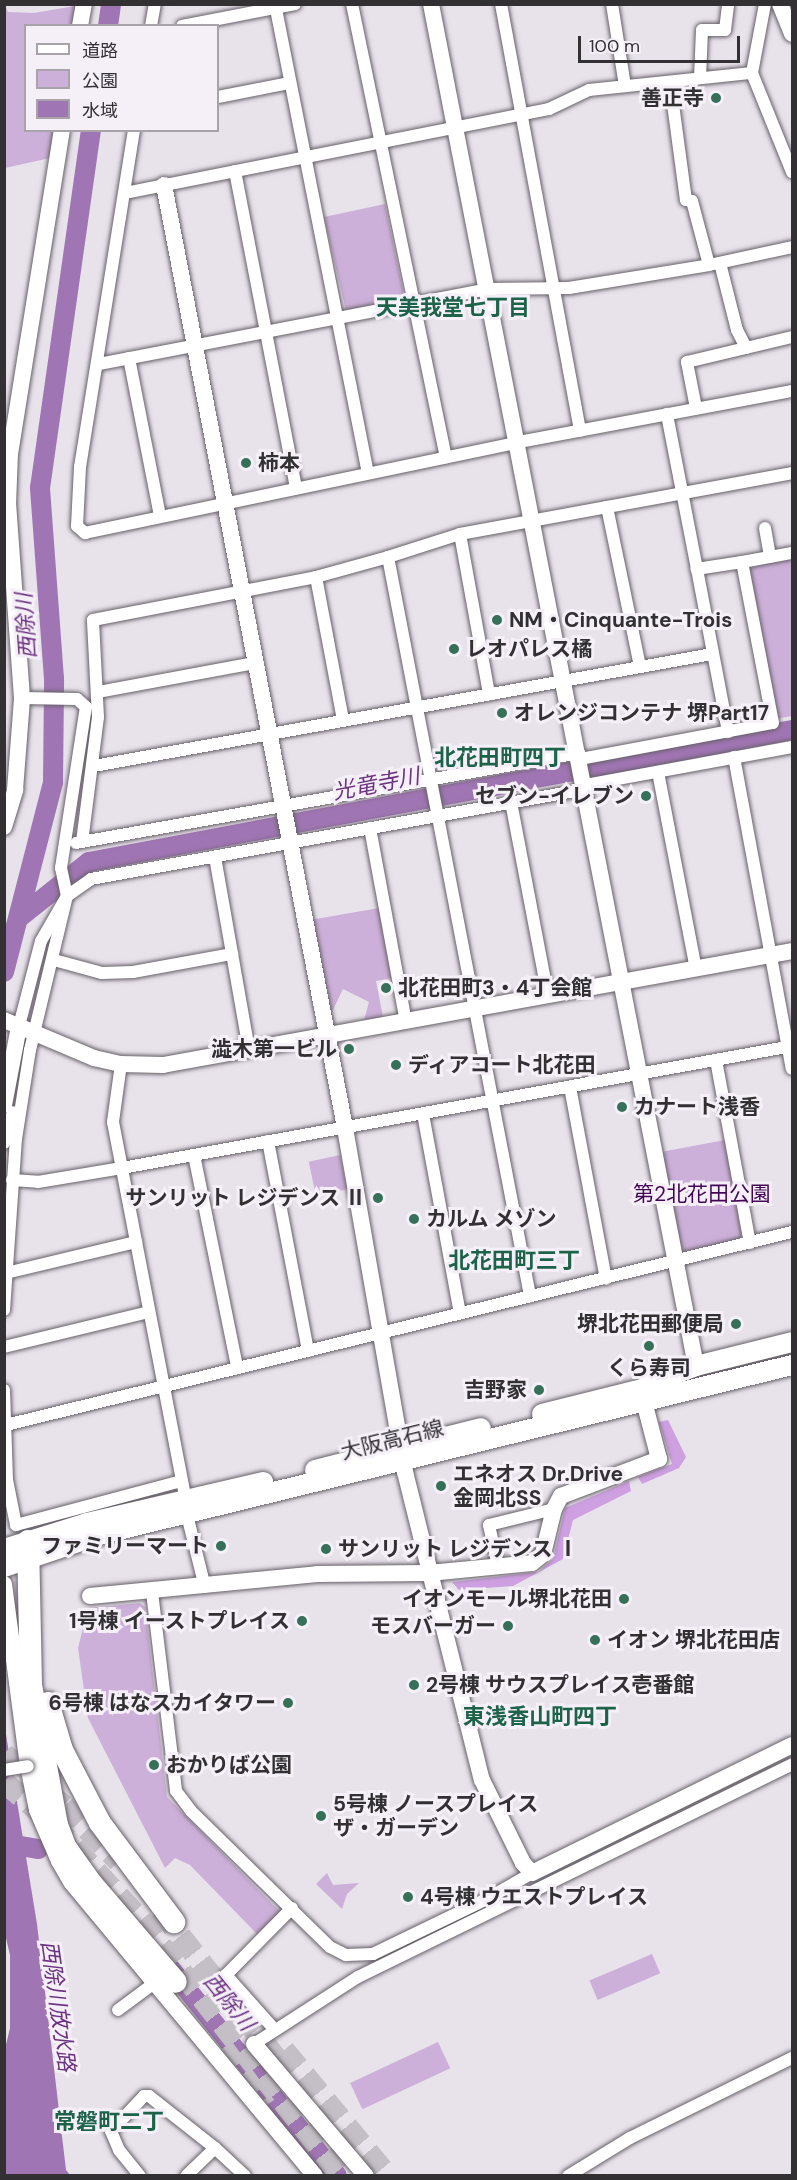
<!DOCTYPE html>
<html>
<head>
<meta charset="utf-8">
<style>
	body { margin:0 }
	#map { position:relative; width:797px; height:2180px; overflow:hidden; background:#e8e2eb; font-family:"DM Sans","Noto Sans JP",sans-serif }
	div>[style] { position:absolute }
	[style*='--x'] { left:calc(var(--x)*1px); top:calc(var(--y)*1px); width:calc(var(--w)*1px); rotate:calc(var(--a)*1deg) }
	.green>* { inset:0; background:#cdb0d9; transform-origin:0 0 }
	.forest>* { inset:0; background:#cea0e1 }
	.water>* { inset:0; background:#a075b3 }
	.river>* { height:20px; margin:-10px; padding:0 10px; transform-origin:10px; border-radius:10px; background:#a075b3 }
	.highway-tunnel>* { height:22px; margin-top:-11px; transform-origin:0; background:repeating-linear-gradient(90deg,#c4bec6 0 22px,transparent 0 33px) }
	.roads { filter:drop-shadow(0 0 2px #666068) drop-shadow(0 0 2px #666068) }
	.street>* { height:12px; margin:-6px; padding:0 6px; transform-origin:6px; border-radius:6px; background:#fff }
	.secondary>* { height:16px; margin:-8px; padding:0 8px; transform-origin:8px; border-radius:8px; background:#fff }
	.primary>* { height:20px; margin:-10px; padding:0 10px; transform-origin:10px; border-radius:10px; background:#fff }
	.highway>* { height:22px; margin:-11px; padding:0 11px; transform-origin:11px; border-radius:11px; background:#fff }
	.bridges { filter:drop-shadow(0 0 2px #666068) drop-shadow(0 0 2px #666068) }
	.street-bridge>* { height:12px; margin:-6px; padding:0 6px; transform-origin:6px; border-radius:6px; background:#fff }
	.dots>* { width:16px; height:16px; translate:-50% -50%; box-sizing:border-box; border:3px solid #f5eff8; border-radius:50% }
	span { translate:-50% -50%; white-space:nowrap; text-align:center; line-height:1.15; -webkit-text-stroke:6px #f5eff8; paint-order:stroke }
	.poi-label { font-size:21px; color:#323033; font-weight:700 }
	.right { translate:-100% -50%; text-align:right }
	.left { translate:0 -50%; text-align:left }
	.park-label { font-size:21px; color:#430656 }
	.street-label { font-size:21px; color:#323033 }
	.neighbourhood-label { font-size:22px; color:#1d634a; font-weight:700 }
	.water-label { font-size:22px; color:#6a327f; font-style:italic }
	.frame { position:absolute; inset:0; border:6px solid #323033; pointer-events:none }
	.legend { position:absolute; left:24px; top:24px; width:195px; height:108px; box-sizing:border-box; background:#f5eff8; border:2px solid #a7a3a9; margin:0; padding:8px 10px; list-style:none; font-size:18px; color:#323033 }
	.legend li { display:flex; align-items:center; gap:12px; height:30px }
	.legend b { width:30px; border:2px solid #a7a3a9 }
	.scale { position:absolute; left:578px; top:36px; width:162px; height:27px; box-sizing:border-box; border:3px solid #323033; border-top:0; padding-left:8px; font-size:18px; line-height:21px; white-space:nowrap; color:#323033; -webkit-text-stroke:4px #f5eff8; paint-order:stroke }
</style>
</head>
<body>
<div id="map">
	<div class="green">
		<div style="clip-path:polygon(5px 5px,8px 12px,34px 13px,75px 6px,72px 25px,26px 26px,26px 130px,53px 131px,50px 158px,5px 168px)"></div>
		<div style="clip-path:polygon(385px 204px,404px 295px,400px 300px,346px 311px,324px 217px)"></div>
		<div style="clip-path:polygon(792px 557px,792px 716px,780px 718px,776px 716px,747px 569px)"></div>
		<div style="clip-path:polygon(379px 908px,393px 978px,376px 981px,383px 1017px,364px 1020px,369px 1002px,343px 989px,329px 1018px,310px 920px)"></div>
		<div style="clip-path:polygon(725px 1140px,742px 1234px,739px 1239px,685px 1252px,680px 1249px,661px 1152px)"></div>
		<div style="left:340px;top:1155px;width:35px;height:32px;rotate:78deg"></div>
		<div style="clip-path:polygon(140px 1603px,145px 1607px,167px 1797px,280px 1912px,257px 1934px,190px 1865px,175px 1858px,165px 1868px,88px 1718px,78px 1648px,88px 1608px)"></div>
		<div style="clip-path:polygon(327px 1873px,333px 1885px,359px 1883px,347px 1894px,342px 1909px,316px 1884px)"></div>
		<div style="left:652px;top:1954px;width:21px;height:68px;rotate:67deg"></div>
		<div style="left:438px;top:2042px;width:29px;height:97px;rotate:65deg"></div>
	</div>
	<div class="forest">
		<div style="clip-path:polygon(668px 1420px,686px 1457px,679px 1468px,642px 1484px,638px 1477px,672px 1464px,659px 1422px)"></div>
		<div style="clip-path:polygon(629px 1481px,631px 1491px,573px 1520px,563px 1559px,513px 1586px,459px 1590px,452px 1582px,538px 1572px,553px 1559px,565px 1508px)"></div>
	</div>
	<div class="water">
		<div style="clip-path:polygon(4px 1722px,37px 1924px,66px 2170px,70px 2175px,5px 2175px,4px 2053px,10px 2028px,10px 1955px,4px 1930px)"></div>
	</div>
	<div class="river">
		<div style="--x:108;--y:26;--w:22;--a:-82"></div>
		<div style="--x:20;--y:917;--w:88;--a:-38.6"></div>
		<div style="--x:89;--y:862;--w:715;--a:-10.63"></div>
		<div style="--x:4;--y:972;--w:196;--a:-75.5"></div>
		<div style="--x:53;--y:782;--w:103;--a:-89.4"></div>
		<div style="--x:54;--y:679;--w:192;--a:-94.2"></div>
		<div style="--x:40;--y:488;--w:362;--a:-81.9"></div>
		<div style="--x:10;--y:1844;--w:29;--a:10"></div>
		<div style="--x:169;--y:1967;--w:268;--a:51.2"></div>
	</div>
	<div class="highway-tunnel">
		<div style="--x:4;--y:1754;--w:79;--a:40.9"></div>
		<div style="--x:64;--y:1806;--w:78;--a:45.5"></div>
		<div style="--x:4;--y:1782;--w:63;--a:40.5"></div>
		<div style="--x:52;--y:1823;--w:132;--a:47.5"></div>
		<div style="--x:141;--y:1920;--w:325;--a:52"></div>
		<div style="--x:160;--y:1910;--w:207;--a:51.9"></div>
		<div style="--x:223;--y:2048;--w:72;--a:54.1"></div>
		<div style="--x:284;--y:2050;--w:163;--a:50.5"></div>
	</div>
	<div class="roads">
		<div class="street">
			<div style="--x:275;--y:4;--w:478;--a:78.8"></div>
			<div style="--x:352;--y:4;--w:463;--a:78.3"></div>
			<div style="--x:501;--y:4;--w:434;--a:79.5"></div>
			<div style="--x:612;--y:4;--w:83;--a:81"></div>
			<div style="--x:765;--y:4;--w:70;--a:100.7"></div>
			<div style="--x:752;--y:73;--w:107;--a:68"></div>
			<div style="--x:151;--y:26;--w:22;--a:-80"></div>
			<div style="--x:182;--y:26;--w:115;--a:-11"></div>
			<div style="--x:700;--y:78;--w:48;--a:-87.6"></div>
			<div style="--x:702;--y:30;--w:23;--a:0"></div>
			<div style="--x:725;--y:30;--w:26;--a:-83"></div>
			<div style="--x:670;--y:82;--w:119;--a:82.3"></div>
			<div style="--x:686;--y:200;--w:6;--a:9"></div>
			<div style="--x:692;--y:201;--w:66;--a:75.1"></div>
			<div style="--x:218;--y:97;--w:72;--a:-11.2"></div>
			<div style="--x:134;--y:130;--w:341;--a:99.1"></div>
			<div style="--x:80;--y:467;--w:59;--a:92.9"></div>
			<div style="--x:77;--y:526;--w:11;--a:41"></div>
			<div style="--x:85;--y:533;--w:443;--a:-11.8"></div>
			<div style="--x:519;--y:442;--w:278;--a:-10.6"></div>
			<div style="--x:235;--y:171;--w:323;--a:79.1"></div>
			<div style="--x:125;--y:193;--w:432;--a:-11.2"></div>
			<div style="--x:549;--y:109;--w:44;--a:-25.4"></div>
			<div style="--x:589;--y:90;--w:164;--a:-6"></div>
			<div style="--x:720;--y:263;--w:69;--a:75.8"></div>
			<div style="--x:737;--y:330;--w:20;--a:63"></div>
			<div style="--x:129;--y:358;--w:161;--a:78.9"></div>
			<div style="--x:99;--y:364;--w:396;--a:-10.9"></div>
			<div style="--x:488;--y:289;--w:81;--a:-0.7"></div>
			<div style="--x:569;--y:288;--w:142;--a:-9.3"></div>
			<div style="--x:709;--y:265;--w:85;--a:-12.2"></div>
			<div style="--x:696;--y:408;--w:47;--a:-101.1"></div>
			<div style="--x:687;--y:362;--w:108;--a:-13.4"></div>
			<div style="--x:607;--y:507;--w:163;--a:78.3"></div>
			<div style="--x:765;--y:528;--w:29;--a:80"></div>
			<div style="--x:460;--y:534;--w:163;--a:79.7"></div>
			<div style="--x:388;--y:557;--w:76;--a:-17.7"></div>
			<div style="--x:460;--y:534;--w:338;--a:-10.4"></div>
			<div style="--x:742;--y:562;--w:51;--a:-10.2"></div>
			<div style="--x:697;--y:569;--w:166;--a:79.2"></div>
			<div style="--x:316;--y:577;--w:146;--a:79.3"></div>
			<div style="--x:98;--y:692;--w:160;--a:-10.5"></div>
			<div style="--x:734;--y:757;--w:317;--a:79.5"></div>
			<div style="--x:580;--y:759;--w:196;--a:-10.6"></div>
			<div style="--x:773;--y:723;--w:164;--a:-100.9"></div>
			<div style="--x:742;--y:562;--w:46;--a:171.2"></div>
			<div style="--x:697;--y:569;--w:158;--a:-101"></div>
			<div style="--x:94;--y:766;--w:628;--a:-10.27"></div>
			<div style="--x:658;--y:772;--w:201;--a:79.1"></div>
			<div style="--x:585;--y:785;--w:210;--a:-10.4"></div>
			<div style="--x:511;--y:802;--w:197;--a:79.2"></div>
			<div style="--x:370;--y:828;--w:197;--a:79.5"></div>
			<div style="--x:82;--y:842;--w:126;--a:-82.7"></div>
			<div style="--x:98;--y:717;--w:97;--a:-93"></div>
			<div style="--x:93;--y:620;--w:227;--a:-10.9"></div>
			<div style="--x:316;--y:577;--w:75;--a:-15.5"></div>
			<div style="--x:388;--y:557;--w:753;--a:79.12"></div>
			<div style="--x:76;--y:843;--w:511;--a:-10.14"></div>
			<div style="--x:215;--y:857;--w:196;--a:80"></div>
			<div style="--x:54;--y:960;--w:50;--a:15.2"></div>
			<div style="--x:102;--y:973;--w:31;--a:-2"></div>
			<div style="--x:133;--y:972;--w:101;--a:-10.3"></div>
			<div style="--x:19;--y:1026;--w:88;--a:-75.5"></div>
			<div style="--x:41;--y:941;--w:52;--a:-60"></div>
			<div style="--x:67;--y:896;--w:29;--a:-35"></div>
			<div style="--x:91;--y:879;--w:503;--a:-10.3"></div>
			<div style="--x:716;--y:1060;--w:186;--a:79.5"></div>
			<div style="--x:121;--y:1064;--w:59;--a:97.9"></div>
			<div style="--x:113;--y:1122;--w:386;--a:79.1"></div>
			<div style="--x:570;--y:1087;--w:195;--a:79.4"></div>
			<div style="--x:423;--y:1114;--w:202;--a:79.5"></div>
			<div style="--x:268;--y:1141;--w:214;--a:79.2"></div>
			<div style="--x:4;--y:1143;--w:32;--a:-74"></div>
			<div style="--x:194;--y:1155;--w:216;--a:78.5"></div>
			<div style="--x:12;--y:1180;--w:26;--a:4"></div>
			<div style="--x:38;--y:1182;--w:85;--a:-9.5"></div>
			<div style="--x:122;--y:1168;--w:681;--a:-10.32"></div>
			<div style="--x:6;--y:1273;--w:134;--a:-13.4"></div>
			<div style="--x:4;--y:1310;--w:171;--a:-86"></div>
			<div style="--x:16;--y:1139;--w:90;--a:-81.1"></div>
			<div style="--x:30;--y:1050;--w:158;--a:-76.5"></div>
			<div style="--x:67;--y:896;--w:29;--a:-102"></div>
			<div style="--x:61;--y:868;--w:163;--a:-81.2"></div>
			<div style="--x:86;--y:707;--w:12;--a:-138"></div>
			<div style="--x:77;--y:699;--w:55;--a:-179"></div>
			<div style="--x:4;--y:1347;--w:149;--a:-13.6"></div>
			<div style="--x:4;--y:1390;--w:90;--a:88.1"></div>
			<div style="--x:7;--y:1480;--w:46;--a:78.7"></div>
			<div style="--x:16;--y:1525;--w:171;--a:-14.9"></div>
			<div style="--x:6;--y:1425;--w:809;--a:-13.8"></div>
			<div style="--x:187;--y:1515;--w:74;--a:76"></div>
			<div style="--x:498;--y:1566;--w:42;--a:-102.4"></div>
			<div style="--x:489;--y:1525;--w:67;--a:-13.8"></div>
			<div style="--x:152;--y:1592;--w:200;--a:83.1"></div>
			<div style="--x:176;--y:1791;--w:25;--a:53"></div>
			<div style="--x:191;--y:1811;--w:194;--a:44.4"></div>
			<div style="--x:330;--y:1947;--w:18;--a:27"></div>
			<div style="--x:346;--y:1955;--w:27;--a:-2"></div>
			<div style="--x:373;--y:1954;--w:127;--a:-25.8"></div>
			<div style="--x:487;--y:1899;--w:52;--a:-30"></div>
			<div style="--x:118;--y:2010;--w:49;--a:-36.6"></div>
			<div style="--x:275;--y:2030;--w:74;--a:-131.7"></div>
			<div style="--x:226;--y:1975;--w:94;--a:-45.4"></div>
			<div style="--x:254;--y:2044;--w:124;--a:-32.8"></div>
			<div style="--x:358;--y:1977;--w:483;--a:-26.1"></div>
			<div style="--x:215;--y:2148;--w:41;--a:43"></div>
			<div style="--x:140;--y:2176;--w:33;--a:-129"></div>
			<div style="--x:119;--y:2150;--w:21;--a:-113"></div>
			<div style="--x:111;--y:2131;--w:48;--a:-46.7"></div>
			<div style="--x:144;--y:2096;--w:5;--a:0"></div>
			<div style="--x:149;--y:2096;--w:84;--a:38.2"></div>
			<div style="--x:215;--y:2148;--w:40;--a:136"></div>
			<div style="--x:568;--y:2176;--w:73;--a:-31.5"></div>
			<div style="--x:630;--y:2138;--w:181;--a:-26.3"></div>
		</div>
		<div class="secondary">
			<div style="--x:431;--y:4;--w:1388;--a:78.99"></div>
			<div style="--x:780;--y:4;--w:32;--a:68"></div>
			<div style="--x:80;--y:26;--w:22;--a:-80"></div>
			<div style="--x:164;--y:185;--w:960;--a:79.13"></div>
			<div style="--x:345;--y:1128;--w:349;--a:80.1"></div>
			<div style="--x:405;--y:1472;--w:317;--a:76"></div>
			<div style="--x:482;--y:1780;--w:93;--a:63.7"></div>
			<div style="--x:523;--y:1863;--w:13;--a:48"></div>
			<div style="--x:532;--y:1873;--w:290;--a:-26.2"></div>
			<div style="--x:4;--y:827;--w:39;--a:-73"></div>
			<div style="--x:15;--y:790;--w:92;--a:-85.6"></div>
			<div style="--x:22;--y:698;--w:194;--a:-94.1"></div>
			<div style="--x:8;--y:505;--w:51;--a:-87.8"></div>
			<div style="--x:10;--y:454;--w:328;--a:-80.9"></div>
			<div style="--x:4;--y:1020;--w:98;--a:22.9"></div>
			<div style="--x:94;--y:1058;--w:28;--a:13"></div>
			<div style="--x:121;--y:1064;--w:42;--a:1.4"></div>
			<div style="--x:163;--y:1065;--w:639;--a:-10.27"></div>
			<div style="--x:4;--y:1105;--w:80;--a:-79.2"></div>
			<div style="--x:4;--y:1584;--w:184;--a:82.5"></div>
			<div style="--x:28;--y:1766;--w:45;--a:78.4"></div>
			<div style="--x:37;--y:1810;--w:56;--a:66.7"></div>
			<div style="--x:59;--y:1861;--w:24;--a:60"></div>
			<div style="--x:71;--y:1882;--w:382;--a:50.3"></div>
			<div style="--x:90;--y:1596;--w:228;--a:-5.5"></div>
			<div style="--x:317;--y:1574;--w:112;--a:-0.5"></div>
			<div style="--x:429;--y:1573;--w:103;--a:-5.5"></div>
			<div style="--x:532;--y:1563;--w:14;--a:-39"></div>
			<div style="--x:543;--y:1554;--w:46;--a:-76.3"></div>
			<div style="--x:554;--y:1509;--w:15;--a:-62"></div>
			<div style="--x:561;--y:1496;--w:105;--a:-20.7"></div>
			<div style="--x:659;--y:1459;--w:52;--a:-104.6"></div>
			<div style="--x:254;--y:2044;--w:173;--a:49.7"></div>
		</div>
		<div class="primary">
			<div style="--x:648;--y:1384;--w:51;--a:-20.6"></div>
			<div style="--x:696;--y:1366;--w:99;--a:-14"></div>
			<div style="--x:542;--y:1414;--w:124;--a:-14"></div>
			<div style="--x:315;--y:1470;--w:171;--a:-14.2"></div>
			<div style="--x:4;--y:1549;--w:87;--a:-17.4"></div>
			<div style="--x:87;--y:1523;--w:181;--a:-13.1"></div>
			<div style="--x:4;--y:1567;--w:103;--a:-18.6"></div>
			<div style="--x:102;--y:1534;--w:710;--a:-13.76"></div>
		</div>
		<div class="highway">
			<div style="--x:28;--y:1541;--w:144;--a:88.8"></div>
			<div style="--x:31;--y:1685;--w:142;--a:79.5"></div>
			<div style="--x:57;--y:1825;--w:25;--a:69"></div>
			<div style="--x:66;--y:1848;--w:43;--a:54.5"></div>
			<div style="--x:91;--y:1883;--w:130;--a:49.4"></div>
			<div style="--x:48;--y:1703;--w:49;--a:73.4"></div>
			<div style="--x:62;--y:1750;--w:82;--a:62.5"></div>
			<div style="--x:100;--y:1823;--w:124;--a:53.2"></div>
		</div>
	</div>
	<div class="bridges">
		<div class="street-bridge">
			<div style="--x:4;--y:1770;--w:24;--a:-9"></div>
		</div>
	</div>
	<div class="dots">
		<div style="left:716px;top:98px;background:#367059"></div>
		<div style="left:246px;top:463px;background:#367059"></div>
		<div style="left:497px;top:620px;background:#367059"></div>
		<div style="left:454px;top:649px;background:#367059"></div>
		<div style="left:502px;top:713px;background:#367059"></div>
		<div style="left:646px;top:796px;background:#367059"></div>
		<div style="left:386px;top:988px;background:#367059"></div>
		<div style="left:349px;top:1049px;background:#367059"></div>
		<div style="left:396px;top:1065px;background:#367059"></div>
		<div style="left:622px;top:1107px;background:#367059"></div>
		<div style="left:378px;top:1198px;background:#367059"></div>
		<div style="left:414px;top:1219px;background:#367059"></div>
		<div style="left:736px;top:1324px;background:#367059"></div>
		<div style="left:649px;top:1346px;background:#367059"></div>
		<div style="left:539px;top:1390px;background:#367059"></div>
		<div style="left:441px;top:1486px;background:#367059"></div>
		<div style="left:221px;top:1546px;background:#367059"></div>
		<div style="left:326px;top:1549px;background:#367059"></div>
		<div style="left:624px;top:1599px;background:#367059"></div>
		<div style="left:302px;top:1621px;background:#367059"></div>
		<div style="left:508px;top:1626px;background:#367059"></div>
		<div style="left:595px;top:1640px;background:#367059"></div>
		<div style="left:414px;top:1685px;background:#367059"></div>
		<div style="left:288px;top:1703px;background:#367059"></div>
		<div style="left:154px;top:1765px;background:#367059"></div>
		<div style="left:321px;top:1816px;background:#367059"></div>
		<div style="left:408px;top:1897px;background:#367059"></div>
	</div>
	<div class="poi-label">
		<span class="right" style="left:704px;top:98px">善正寺</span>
		<span class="left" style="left:258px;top:463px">柿本</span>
		<span class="left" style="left:509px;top:620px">NM・Cinquante-Trois</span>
		<span class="left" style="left:466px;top:649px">レオパレス橘</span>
		<span class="left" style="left:514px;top:713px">オレンジコンテナ 堺Part17</span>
		<span class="right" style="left:634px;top:796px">セブン-イレブン</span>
		<span class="left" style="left:398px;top:988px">北花田町3・4丁会館</span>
		<span class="right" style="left:337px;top:1049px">澁木第一ビル</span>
		<span class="left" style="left:408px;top:1065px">ディアコート北花田</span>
		<span class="left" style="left:634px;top:1107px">カナート浅香</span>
		<span class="right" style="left:366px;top:1198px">サンリット レジデンス Ⅱ</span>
		<span class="left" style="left:426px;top:1219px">カルム メゾン</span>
		<span class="right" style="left:724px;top:1324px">堺北花田郵便局</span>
		<span style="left:649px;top:1368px">くら寿司</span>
		<span class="right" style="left:527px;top:1390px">吉野家</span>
		<span class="left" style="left:453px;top:1486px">エネオス Dr.Drive<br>金岡北SS</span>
		<span class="right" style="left:209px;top:1546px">ファミリーマート</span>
		<span class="left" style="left:338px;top:1549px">サンリット レジデンス Ⅰ</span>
		<span class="right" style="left:612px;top:1599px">イオンモール堺北花田</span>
		<span class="right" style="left:290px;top:1621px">1号棟 イーストプレイス</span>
		<span class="right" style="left:496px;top:1626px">モスバーガー</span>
		<span class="left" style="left:607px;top:1640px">イオン 堺北花田店</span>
		<span class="left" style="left:426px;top:1685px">2号棟 サウスプレイス壱番館</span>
		<span class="right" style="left:276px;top:1703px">6号棟 はなスカイタワー</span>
		<span class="left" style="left:166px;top:1765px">おかりば公園</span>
		<span class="left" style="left:333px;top:1816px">5号棟 ノースプレイス<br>ザ・ガーデン</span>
		<span class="left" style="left:420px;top:1897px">4号棟 ウエストプレイス</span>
	</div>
	<div class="park-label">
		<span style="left:702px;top:1194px">第2北花田公園</span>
	</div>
	<div class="street-label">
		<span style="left:392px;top:1440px;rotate:-14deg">大阪高石線</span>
	</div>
	<div class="neighbourhood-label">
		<span style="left:453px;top:308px">天美我堂七丁目</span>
		<span style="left:500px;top:758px">北花田町四丁</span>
		<span style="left:514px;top:1261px">北花田町三丁</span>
		<span style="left:540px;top:1717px">東浅香山町四丁</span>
		<span style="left:109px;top:2122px">常磐町二丁</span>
	</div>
	<div class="water-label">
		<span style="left:26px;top:626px;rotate:-94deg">西除川</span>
		<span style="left:376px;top:784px;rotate:-11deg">光竜寺川</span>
		<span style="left:229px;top:2002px;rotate:51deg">西除川</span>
		<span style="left:58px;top:2006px;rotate:82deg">西除川放水路</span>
	</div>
	<div class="frame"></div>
	<ul class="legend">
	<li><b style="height:8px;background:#fff"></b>道路</li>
	<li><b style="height:16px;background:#cdb0d9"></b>公園</li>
	<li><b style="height:16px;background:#a075b3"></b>水域</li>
	</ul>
	<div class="scale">100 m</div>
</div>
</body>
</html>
